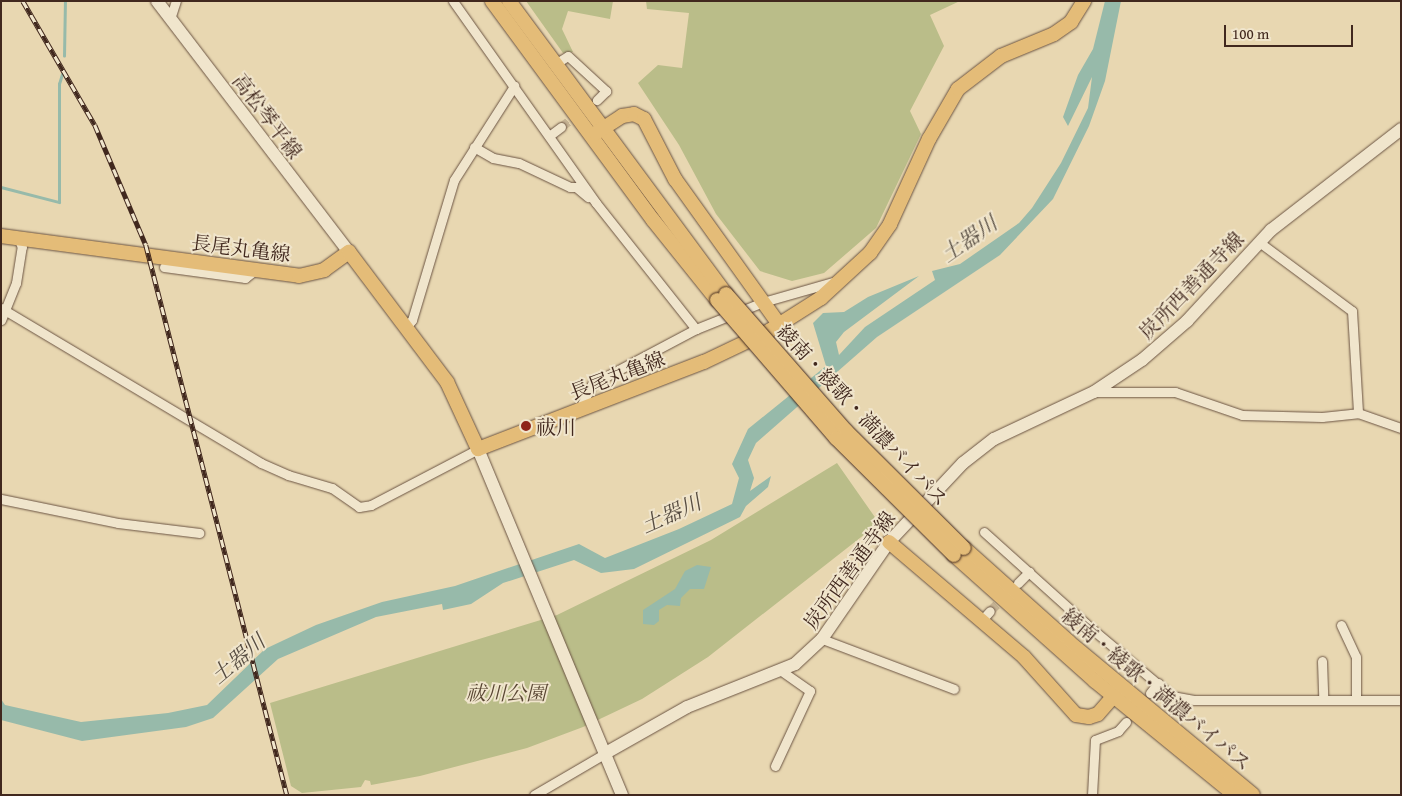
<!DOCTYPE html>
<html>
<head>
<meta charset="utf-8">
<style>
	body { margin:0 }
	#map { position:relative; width:1402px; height:796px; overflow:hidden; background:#e8d7b1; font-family:"Gentium Book Plus","Noto Serif JP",serif }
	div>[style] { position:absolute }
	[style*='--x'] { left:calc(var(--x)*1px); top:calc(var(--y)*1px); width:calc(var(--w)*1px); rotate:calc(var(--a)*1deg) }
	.green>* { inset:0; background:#babd89 }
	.water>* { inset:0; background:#97baaa }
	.stream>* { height:2.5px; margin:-1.25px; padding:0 1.25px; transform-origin:1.25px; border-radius:1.25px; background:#97baaa }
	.minor-tunnel>* { height:9px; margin-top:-4.5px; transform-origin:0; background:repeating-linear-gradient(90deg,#c7b494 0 9px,transparent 0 13.5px) }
	.roads { filter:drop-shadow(0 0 1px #6b5443) drop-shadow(0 0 1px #6b5443) }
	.minor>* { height:9px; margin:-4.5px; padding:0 4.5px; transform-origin:4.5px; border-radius:4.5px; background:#f0e5cc }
	.secondary>* { height:12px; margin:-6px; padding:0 6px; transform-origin:6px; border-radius:6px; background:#f0e5cc }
	.primary>* { height:14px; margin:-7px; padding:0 7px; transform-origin:7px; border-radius:7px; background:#e4bc78 }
	.trunk>* { height:14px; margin:-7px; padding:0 7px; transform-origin:7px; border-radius:7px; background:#e4bc78 }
	.rail>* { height:4.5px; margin-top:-2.25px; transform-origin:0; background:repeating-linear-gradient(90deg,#f0e5cc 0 8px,#41281e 0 16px); box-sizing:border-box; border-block:1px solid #41281e }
	.bridges { filter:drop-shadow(0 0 1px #41281e) drop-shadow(0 0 1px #41281e) }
	.trunk-bridge>* { height:14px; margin:-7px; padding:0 7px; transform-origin:7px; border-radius:7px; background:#e4bc78 }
	.dots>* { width:14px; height:14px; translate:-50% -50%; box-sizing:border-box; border:2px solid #f0e5cc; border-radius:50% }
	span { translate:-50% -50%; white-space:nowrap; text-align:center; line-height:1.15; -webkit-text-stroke:4px #f0e5cc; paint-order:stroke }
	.street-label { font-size:20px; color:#41281e }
	.poi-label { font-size:20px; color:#41281e }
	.left { translate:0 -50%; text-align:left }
	.park-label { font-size:20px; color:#594633; font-style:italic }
	.water-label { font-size:21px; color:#564c41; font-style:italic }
	.frame { position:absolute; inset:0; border:2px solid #41281e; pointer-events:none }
	.scale { position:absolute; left:1224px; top:25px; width:129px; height:22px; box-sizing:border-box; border:2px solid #41281e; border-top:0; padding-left:6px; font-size:15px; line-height:18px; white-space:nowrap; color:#41281e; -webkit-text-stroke:4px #f0e5cc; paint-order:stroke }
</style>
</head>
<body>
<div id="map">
	<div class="green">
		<div style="clip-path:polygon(526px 1px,613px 1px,610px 19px,568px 11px,562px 29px,573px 52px,563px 53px)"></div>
		<div style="clip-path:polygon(646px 1px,960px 1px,930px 15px,944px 46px,910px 111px,921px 134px,876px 228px,824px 273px,792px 281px,760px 271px,716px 214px,679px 145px,638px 83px,658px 65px,682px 68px,689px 13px,647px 9px)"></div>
		<div style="clip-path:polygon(837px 463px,879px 523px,708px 657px,642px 699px,583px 727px,527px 748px,420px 776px,371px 785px,370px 781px,365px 780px,361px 787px,302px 793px,291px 786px,270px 703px,557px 615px,711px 540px)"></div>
	</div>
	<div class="water">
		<div style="clip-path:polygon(1105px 1px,1121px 1px,1105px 81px,1089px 126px,1053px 199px,1000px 255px,877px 337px,756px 443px,748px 460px,754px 478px,750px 491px,771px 476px,768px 487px,746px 506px,740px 517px,634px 569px,601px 573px,574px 560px,503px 583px,471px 604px,443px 610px,442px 604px,376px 617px,278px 659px,213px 718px,186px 727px,82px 741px,1px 720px,1px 699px,5px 705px,81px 722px,168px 713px,207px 705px,265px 649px,316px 625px,382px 602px,455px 586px,579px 544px,605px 558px,679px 529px,732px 504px,739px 478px,732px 464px,748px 429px,826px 366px,813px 323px,823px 313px,844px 312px,868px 297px,919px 276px,844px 332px,836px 342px,839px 355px,865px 327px,935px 280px,932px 271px,960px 264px,1019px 223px,1032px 208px,1061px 163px,1088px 108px,1092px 77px,1068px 126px,1063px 117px,1078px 75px,1093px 49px)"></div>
		<div style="clip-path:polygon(697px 565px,711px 567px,704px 589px,690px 589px,681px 598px,680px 606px,667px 605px,659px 610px,659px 621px,654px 625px,643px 624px,643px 610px,675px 589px,685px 571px)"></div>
	</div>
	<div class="stream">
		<div style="--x:64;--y:56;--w:55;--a:-89"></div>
		<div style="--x:1;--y:187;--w:60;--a:14.5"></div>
		<div style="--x:59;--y:202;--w:118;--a:-90"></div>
		<div style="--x:59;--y:84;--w:10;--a:-73"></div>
	</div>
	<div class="minor-tunnel">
		<div style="--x:561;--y:127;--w:24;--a:-38"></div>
		<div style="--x:990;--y:611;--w:23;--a:-45"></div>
	</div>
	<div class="roads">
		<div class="minor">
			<div style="--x:453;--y:1;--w:247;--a:54.7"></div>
			<div style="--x:596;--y:203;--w:161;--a:51.6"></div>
			<div style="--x:170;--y:19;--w:19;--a:-72"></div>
			<div style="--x:555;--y:64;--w:15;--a:-32"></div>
			<div style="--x:568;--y:56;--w:52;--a:42.6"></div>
			<div style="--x:606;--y:91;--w:13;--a:135"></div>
			<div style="--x:549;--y:136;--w:15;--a:-37"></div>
			<div style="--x:474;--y:147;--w:22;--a:30"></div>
			<div style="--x:493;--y:158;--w:26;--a:11"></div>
			<div style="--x:519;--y:163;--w:56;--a:25.2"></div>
			<div style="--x:570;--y:187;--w:6;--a:0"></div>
			<div style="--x:576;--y:187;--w:16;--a:40"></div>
			<div style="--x:1259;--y:242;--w:116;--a:36.6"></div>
			<div style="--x:1352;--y:311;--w:102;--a:86.6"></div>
			<div style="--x:164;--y:267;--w:82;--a:7.7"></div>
			<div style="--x:245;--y:278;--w:11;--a:-38"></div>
			<div style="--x:1;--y:308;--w:303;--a:30.8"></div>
			<div style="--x:261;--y:463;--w:30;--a:24"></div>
			<div style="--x:288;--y:475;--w:46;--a:16.5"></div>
			<div style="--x:332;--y:488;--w:33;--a:35"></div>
			<div style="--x:359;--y:507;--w:12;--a:-9"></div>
			<div style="--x:371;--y:505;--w:121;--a:-27.6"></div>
			<div style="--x:1;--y:320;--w:40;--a:-68"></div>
			<div style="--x:16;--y:283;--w:36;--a:-81"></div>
			<div style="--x:22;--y:247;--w:10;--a:-114"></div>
			<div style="--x:407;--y:326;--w:8;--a:-50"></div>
			<div style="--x:412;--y:320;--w:146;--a:-73.3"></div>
			<div style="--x:454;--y:180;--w:112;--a:-57.4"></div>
			<div style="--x:1094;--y:392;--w:81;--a:0"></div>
			<div style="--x:1175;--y:392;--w:71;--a:18.9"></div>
			<div style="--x:1242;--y:415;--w:80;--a:1.4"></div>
			<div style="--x:1322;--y:417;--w:36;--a:-6"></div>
			<div style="--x:1358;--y:413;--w:46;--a:19.2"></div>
			<div style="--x:578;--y:412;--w:31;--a:-63"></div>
			<div style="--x:592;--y:384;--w:118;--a:-27.9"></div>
			<div style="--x:696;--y:329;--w:72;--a:-21.9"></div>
			<div style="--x:763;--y:302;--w:76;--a:-16"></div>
			<div style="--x:1;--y:499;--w:119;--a:11.6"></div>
			<div style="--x:118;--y:523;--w:82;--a:7"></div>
			<div style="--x:984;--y:532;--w:137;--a:42"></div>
			<div style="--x:1086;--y:624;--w:112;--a:39.9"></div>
			<div style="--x:1172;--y:696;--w:22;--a:10"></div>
			<div style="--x:1194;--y:700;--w:207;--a:0"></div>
			<div style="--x:1018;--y:583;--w:16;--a:-45"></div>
			<div style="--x:981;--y:621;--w:13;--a:-48"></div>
			<div style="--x:1341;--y:625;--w:35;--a:65"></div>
			<div style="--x:1356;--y:657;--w:42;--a:90"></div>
			<div style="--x:822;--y:639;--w:141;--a:20.7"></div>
			<div style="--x:1322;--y:661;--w:38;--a:88"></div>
			<div style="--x:1150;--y:693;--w:13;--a:-51"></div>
			<div style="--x:775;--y:766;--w:83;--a:-65"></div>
			<div style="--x:810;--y:691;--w:35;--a:-145"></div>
			<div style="--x:534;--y:795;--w:81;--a:-30.4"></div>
			<div style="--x:1092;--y:795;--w:55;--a:-86.9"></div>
			<div style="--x:1095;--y:740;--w:25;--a:-21"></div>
			<div style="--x:1118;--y:731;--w:12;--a:-48"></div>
		</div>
		<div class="secondary">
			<div style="--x:157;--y:1;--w:316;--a:52.6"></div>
			<div style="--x:478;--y:449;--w:375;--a:67.4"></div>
			<div style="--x:604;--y:754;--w:95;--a:-29.5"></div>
			<div style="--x:687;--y:707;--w:116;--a:-21.7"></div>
			<div style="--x:795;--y:664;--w:37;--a:-43"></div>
			<div style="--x:822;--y:639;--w:118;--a:-55.4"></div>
			<div style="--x:889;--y:542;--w:108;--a:-46.9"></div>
			<div style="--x:963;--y:463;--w:39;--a:-38"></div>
			<div style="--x:994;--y:439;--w:110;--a:-25.2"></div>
			<div style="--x:1094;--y:392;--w:58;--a:-33.7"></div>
			<div style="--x:1142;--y:360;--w:60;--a:-40.9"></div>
			<div style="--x:1187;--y:321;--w:124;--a:-47.3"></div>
			<div style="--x:1271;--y:230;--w:165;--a:-37.8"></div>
		</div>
		<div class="primary">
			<div style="--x:1;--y:236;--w:301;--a:7.6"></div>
			<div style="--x:299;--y:276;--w:26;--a:-13"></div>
			<div style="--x:324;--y:270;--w:31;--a:-36"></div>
			<div style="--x:349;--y:252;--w:163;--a:53"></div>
			<div style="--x:447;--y:382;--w:74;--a:65.2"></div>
			<div style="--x:478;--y:449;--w:242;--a:-21.1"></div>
			<div style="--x:704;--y:362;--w:72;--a:-25.5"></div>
			<div style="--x:769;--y:331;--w:62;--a:-32.4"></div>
			<div style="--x:821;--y:298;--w:67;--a:-42.6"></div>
			<div style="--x:870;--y:253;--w:35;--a:-55"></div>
			<div style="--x:890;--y:224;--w:94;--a:-65.4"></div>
			<div style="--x:929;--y:139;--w:58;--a:-59.9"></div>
			<div style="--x:958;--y:89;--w:54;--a:-37.5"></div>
			<div style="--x:1001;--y:56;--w:57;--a:-22.5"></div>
			<div style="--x:1054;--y:34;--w:21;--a:-35"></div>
			<div style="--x:1071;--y:22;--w:25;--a:-58"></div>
		</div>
		<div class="trunk">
			<div style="--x:492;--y:1;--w:272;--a:53.7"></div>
			<div style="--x:653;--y:220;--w:102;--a:51.3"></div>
			<div style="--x:509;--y:1;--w:365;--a:53.5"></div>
			<div style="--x:596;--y:133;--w:31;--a:-33"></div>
			<div style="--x:622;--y:116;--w:12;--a:-9"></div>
			<div style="--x:634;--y:114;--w:11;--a:27"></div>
			<div style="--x:644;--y:119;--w:68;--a:62.7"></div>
			<div style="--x:675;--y:179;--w:178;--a:54.4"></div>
			<div style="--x:889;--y:542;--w:177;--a:40.4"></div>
			<div style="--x:1024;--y:657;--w:78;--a:48.1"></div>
			<div style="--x:1076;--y:715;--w:13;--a:9"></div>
			<div style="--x:1089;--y:717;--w:9;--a:-18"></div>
			<div style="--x:1098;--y:714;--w:32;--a:-49"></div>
			<div style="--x:964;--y:548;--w:141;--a:41.8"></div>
			<div style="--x:1069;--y:642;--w:239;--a:39.7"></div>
			<div style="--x:954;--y:555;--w:189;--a:41.8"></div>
			<div style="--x:1095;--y:681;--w:181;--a:39.2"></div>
		</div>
	</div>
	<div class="rail">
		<div style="--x:23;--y:1;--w:143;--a:59.9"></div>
		<div style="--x:95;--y:125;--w:130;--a:67"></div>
		<div style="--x:146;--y:245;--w:568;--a:75.62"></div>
	</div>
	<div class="bridges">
		<div class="trunk-bridge">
			<div style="--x:726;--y:294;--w:182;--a:48.8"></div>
			<div style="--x:846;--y:431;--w:166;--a:44.8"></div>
			<div style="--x:717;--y:300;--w:182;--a:49.2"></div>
			<div style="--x:836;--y:438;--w:166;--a:44.8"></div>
		</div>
	</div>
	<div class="dots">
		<div style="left:526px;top:426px;background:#8f2418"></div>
	</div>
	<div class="street-label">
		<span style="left:268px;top:116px;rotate:53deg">高松琴平線</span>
		<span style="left:241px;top:248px;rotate:7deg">長尾丸亀線</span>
		<span style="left:1191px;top:285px;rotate:-46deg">炭所西善通寺線</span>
		<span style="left:617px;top:375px;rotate:-21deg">長尾丸亀線</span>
		<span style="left:863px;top:415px;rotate:47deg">綾南・綾歌・満濃バイパス</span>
		<span style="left:849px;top:570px;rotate:-54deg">炭所西善通寺線</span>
		<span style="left:1157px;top:689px;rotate:40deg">綾南・綾歌・満濃バイパス</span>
	</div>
	<div class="poi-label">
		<span class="left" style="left:536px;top:426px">祓川</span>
	</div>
	<div class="park-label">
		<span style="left:506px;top:692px">祓川公園</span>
	</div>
	<div class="water-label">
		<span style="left:969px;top:239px;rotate:-35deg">土器川</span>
		<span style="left:671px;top:514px;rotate:-24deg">土器川</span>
		<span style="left:238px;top:659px;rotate:-40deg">土器川</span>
	</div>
	<div class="frame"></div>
	<div class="scale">100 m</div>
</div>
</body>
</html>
